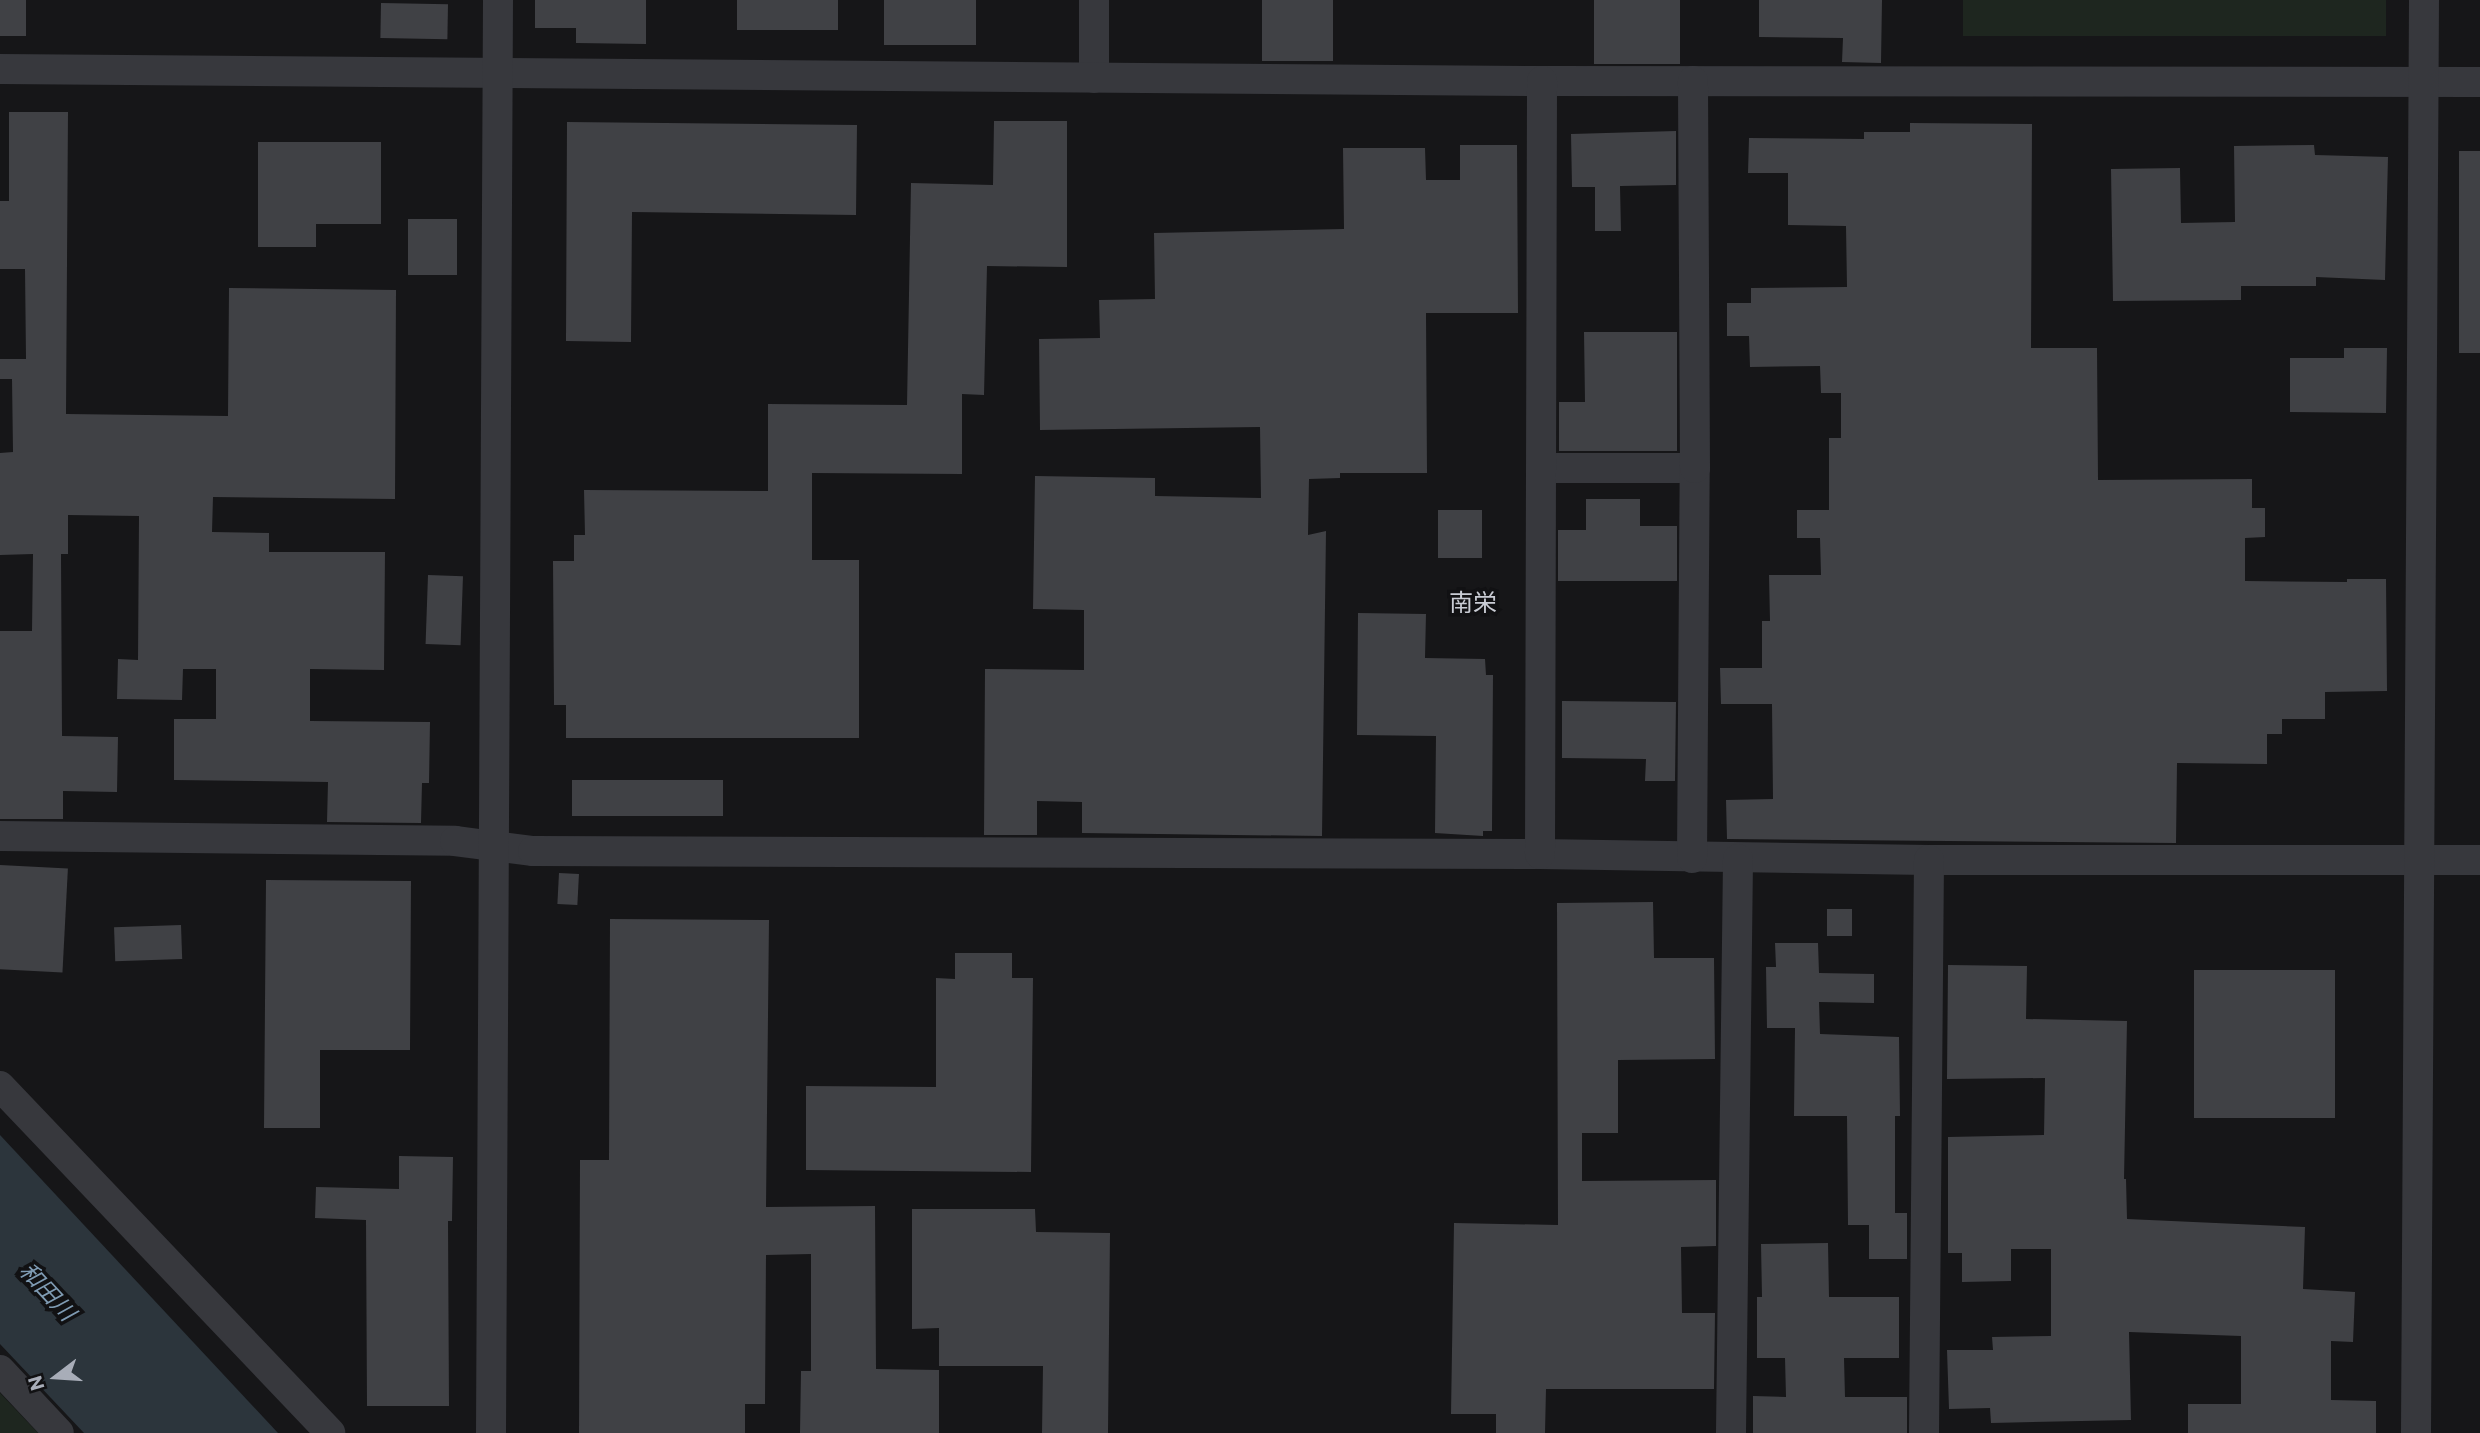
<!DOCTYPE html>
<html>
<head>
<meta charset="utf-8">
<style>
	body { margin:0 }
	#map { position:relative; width:2480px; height:1433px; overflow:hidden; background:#161618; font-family:Commissioner,"Noto Sans JP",sans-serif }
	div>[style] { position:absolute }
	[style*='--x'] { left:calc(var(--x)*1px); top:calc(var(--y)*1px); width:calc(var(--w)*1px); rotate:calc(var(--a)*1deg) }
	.green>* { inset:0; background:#1e261f; transform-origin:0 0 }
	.water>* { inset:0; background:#2c353c }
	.building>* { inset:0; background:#404145; transform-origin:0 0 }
	.minor>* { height:30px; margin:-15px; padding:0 15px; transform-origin:15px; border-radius:15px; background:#37383d }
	span { translate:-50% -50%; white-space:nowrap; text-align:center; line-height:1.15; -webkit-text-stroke:7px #111113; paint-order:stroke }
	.water-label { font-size:23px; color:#7f9bb3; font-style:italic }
	.quarter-label { font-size:24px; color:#c9ccd4 }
	.north { position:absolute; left:21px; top:1342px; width:70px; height:70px; -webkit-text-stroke:5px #111113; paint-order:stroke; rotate:253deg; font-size:19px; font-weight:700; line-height:28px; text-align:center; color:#a8adb8 }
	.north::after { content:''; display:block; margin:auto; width:24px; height:32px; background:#a8adb8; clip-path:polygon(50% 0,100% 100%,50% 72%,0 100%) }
</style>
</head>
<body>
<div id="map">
	<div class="green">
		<div style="left:1963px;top:0;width:423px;height:36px"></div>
		<div style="clip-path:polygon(0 1393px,38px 1433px,0 1433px)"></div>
	</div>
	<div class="water">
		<div style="clip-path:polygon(0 1135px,278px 1433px,84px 1433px,0 1344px)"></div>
	</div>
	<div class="building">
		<div style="left:0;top:0;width:26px;height:36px"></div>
		<div style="clip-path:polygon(535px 0,646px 0,646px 44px,576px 43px,576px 28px,535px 28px)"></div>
		<div style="left:737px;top:0;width:101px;height:30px"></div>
		<div style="left:884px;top:0;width:92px;height:45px"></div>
		<div style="left:1262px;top:0;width:71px;height:61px"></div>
		<div style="left:1594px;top:0;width:86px;height:64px"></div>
		<div style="clip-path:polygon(1759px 0,1882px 0,1881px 63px,1842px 62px,1843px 38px,1759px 37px)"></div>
		<div style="left:381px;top:3px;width:67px;height:35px;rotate:1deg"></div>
		<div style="clip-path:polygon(9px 112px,68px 112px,66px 414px,228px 416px,229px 288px,396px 290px,395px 499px,213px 497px,212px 532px,269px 533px,269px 552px,385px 552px,384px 670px,310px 669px,310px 721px,430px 722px,429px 783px,422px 783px,421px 823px,327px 822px,328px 782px,174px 780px,174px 719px,216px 719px,216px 669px,183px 669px,182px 700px,117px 699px,118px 659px,138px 660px,139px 516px,68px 515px,68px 554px,61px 554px,62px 736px,118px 737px,117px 792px,63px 791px,63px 819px,0 819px,0 631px,32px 631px,33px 554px,0 555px,0 453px,13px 452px,12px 379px,0 379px,0 359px,26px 359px,25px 269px,0 269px,0 201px,9px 201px)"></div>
		<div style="clip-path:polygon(994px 121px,1067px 121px,1067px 267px,987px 266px,984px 395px,962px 394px,962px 474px,812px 473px,812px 560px,859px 560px,859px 738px,566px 738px,566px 705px,554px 705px,553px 561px,574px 561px,574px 535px,585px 535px,584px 490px,768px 491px,768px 404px,907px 405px,911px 183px,993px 185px)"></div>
		<div style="clip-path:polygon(567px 122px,857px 125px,856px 215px,632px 212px,631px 342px,566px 341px)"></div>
		<div style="clip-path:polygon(1910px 123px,2032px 124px,2031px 348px,2097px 348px,2098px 480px,2252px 479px,2252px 508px,2265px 508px,2265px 537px,2245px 538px,2245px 581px,2347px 582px,2347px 579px,2386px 579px,2387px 691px,2325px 692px,2325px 719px,2282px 719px,2282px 734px,2267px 734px,2267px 764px,2177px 763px,2176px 843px,1727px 839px,1726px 800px,1773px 799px,1772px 704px,1721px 704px,1720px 668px,1762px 668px,1762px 621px,1770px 621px,1769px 575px,1821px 575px,1820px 538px,1797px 538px,1797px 510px,1829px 510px,1829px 438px,1841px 438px,1841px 393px,1821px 393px,1820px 366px,1750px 367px,1749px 336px,1727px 336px,1727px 303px,1751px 303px,1751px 288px,1847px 287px,1846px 226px,1788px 225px,1788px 173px,1748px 173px,1749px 138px,1864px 139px,1864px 132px,1910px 132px)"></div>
		<div style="clip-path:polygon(1676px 131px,1676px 185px,1620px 186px,1621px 231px,1595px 231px,1595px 187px,1572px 187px,1571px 134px)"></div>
		<div style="clip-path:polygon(258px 142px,381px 142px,381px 224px,316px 224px,316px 247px,258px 247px)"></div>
		<div style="clip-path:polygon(1460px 145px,1517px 145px,1518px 313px,1426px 313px,1427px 473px,1340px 473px,1340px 478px,1309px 479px,1308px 535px,1326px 531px,1322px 836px,1082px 833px,1082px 802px,1037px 801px,1037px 835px,984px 835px,985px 669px,1084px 670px,1084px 610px,1033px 609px,1035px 476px,1155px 478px,1155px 496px,1261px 498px,1260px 427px,1040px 430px,1039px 339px,1100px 338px,1099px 300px,1155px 299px,1154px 233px,1344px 229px,1343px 148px,1425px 148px,1426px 180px,1460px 180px)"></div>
		<div style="clip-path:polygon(2314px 145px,2315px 155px,2388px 157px,2385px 280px,2316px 277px,2316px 286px,2241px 286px,2241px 300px,2113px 301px,2111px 169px,2180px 168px,2181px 223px,2235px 222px,2234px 146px)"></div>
		<div style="left:2459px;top:151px;width:21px;height:202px"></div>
		<div style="left:408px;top:219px;width:49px;height:56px"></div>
		<div style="clip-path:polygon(1584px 332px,1677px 332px,1677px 451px,1559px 451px,1559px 402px,1585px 402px)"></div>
		<div style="clip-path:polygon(2344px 348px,2387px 348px,2386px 413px,2290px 412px,2290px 358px,2344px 358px)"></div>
		<div style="clip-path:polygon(1586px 499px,1640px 499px,1640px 526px,1677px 526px,1677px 581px,1558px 581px,1558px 530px,1586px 530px)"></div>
		<div style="left:1438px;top:510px;width:44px;height:48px"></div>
		<div style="left:428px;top:575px;width:35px;height:69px;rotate:2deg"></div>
		<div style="clip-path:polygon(1358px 613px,1426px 614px,1425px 658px,1485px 659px,1486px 675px,1493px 675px,1492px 831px,1483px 831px,1483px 836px,1435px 833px,1436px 736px,1357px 735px)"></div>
		<div style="clip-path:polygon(1562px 701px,1676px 702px,1675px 781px,1645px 781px,1646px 759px,1562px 758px)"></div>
		<div style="left:723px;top:780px;width:36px;height:151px;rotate:90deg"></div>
		<div style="left:0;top:865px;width:68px;height:104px;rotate:3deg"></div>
		<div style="left:559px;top:873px;width:20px;height:31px;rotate:3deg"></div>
		<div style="clip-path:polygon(266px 880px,411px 881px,410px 1050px,320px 1050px,320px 1128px,264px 1128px)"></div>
		<div style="clip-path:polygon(1653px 902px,1654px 958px,1714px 958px,1715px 1059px,1618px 1060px,1618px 1133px,1582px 1133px,1582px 1181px,1716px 1180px,1716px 1246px,1681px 1247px,1682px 1313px,1715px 1313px,1714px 1389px,1546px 1389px,1545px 1433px,1496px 1433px,1496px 1414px,1451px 1414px,1454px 1223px,1558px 1225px,1557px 903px)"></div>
		<div style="left:1827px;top:909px;width:25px;height:27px"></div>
		<div style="clip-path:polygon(610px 919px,769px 920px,766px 1207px,875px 1206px,876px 1369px,939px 1370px,939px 1433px,800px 1433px,801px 1371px,811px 1371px,811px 1254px,766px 1255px,765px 1404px,745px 1404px,745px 1433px,579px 1433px,580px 1160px,609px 1160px)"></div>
		<div style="left:181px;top:925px;width:34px;height:67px;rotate:88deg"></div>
		<div style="clip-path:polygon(1775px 943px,1818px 943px,1819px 973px,1874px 974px,1874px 1003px,1819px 1002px,1820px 1034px,1899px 1037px,1900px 1116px,1895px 1116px,1895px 1213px,1907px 1213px,1907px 1259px,1869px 1259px,1869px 1225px,1848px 1225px,1847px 1116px,1794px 1116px,1795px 1028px,1767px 1028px,1766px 967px,1776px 967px)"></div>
		<div style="clip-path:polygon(955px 953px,1012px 953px,1012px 978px,1033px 978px,1031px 1172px,806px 1170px,806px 1086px,936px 1087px,936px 978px,955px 979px)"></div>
		<div style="clip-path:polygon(1948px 965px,2027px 966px,2026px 1019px,2127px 1021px,2124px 1179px,2126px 1179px,2127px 1219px,2305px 1227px,2303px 1289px,2355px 1292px,2353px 1342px,2331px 1341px,2331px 1400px,2376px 1401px,2376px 1433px,2188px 1433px,2188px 1404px,2241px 1404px,2241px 1336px,2129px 1332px,2131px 1420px,1991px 1423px,1990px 1408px,1949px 1409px,1947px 1350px,1993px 1350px,1992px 1337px,2051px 1336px,2051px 1249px,2011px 1249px,2011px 1281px,1962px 1282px,1962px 1253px,1948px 1253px,1948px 1137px,2044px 1135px,2045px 1078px,1947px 1079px)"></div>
		<div style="left:2194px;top:970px;width:141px;height:148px"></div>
		<div style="clip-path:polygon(399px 1156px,453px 1157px,452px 1221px,448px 1221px,449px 1406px,367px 1406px,366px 1220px,315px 1218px,316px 1187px,399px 1189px)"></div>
		<div style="clip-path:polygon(912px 1209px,1035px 1209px,1036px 1232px,1110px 1233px,1108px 1433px,1042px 1433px,1043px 1366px,939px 1366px,939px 1328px,912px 1329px)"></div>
		<div style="clip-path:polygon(1828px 1243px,1829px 1297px,1899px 1297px,1899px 1358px,1844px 1358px,1845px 1397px,1907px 1397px,1907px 1433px,1753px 1433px,1753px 1396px,1786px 1397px,1785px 1358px,1757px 1358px,1757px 1297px,1762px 1297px,1761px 1244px)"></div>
	</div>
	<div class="minor">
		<div style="--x:1094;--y:0;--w:78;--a:90"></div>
		<div style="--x:0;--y:69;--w:1542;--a:0.45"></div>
		<div style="--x:1542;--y:81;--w:938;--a:0.06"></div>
		<div style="--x:1541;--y:468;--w:154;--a:0"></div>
		<div style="--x:0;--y:836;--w:455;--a:0.6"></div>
		<div style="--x:455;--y:841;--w:79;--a:7.3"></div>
		<div style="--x:533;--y:851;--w:1007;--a:0.17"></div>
		<div style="--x:1540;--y:854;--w:389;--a:0.9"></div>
		<div style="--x:1929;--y:860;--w:551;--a:0"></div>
		<div style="--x:1540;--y:854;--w:773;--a:-89.85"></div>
		<div style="--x:1692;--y:858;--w:390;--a:-89.6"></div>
		<div style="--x:1695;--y:468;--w:387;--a:-90.3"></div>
		<div style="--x:0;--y:1086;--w:479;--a:46.4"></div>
		<div style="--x:0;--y:1370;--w:86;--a:46.9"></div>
		<div style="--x:491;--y:1433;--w:1433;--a:-89.72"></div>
		<div style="--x:1731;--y:1433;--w:574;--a:-89.3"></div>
		<div style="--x:1924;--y:1433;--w:573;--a:-89.5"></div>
		<div style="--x:2416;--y:1433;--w:1433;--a:-89.68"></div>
	</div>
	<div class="water-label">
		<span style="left:48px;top:1291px;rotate:47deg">和田川</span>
	</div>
	<div class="quarter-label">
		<span style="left:1473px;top:602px">南栄</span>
	</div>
	<div class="north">N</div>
</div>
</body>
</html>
